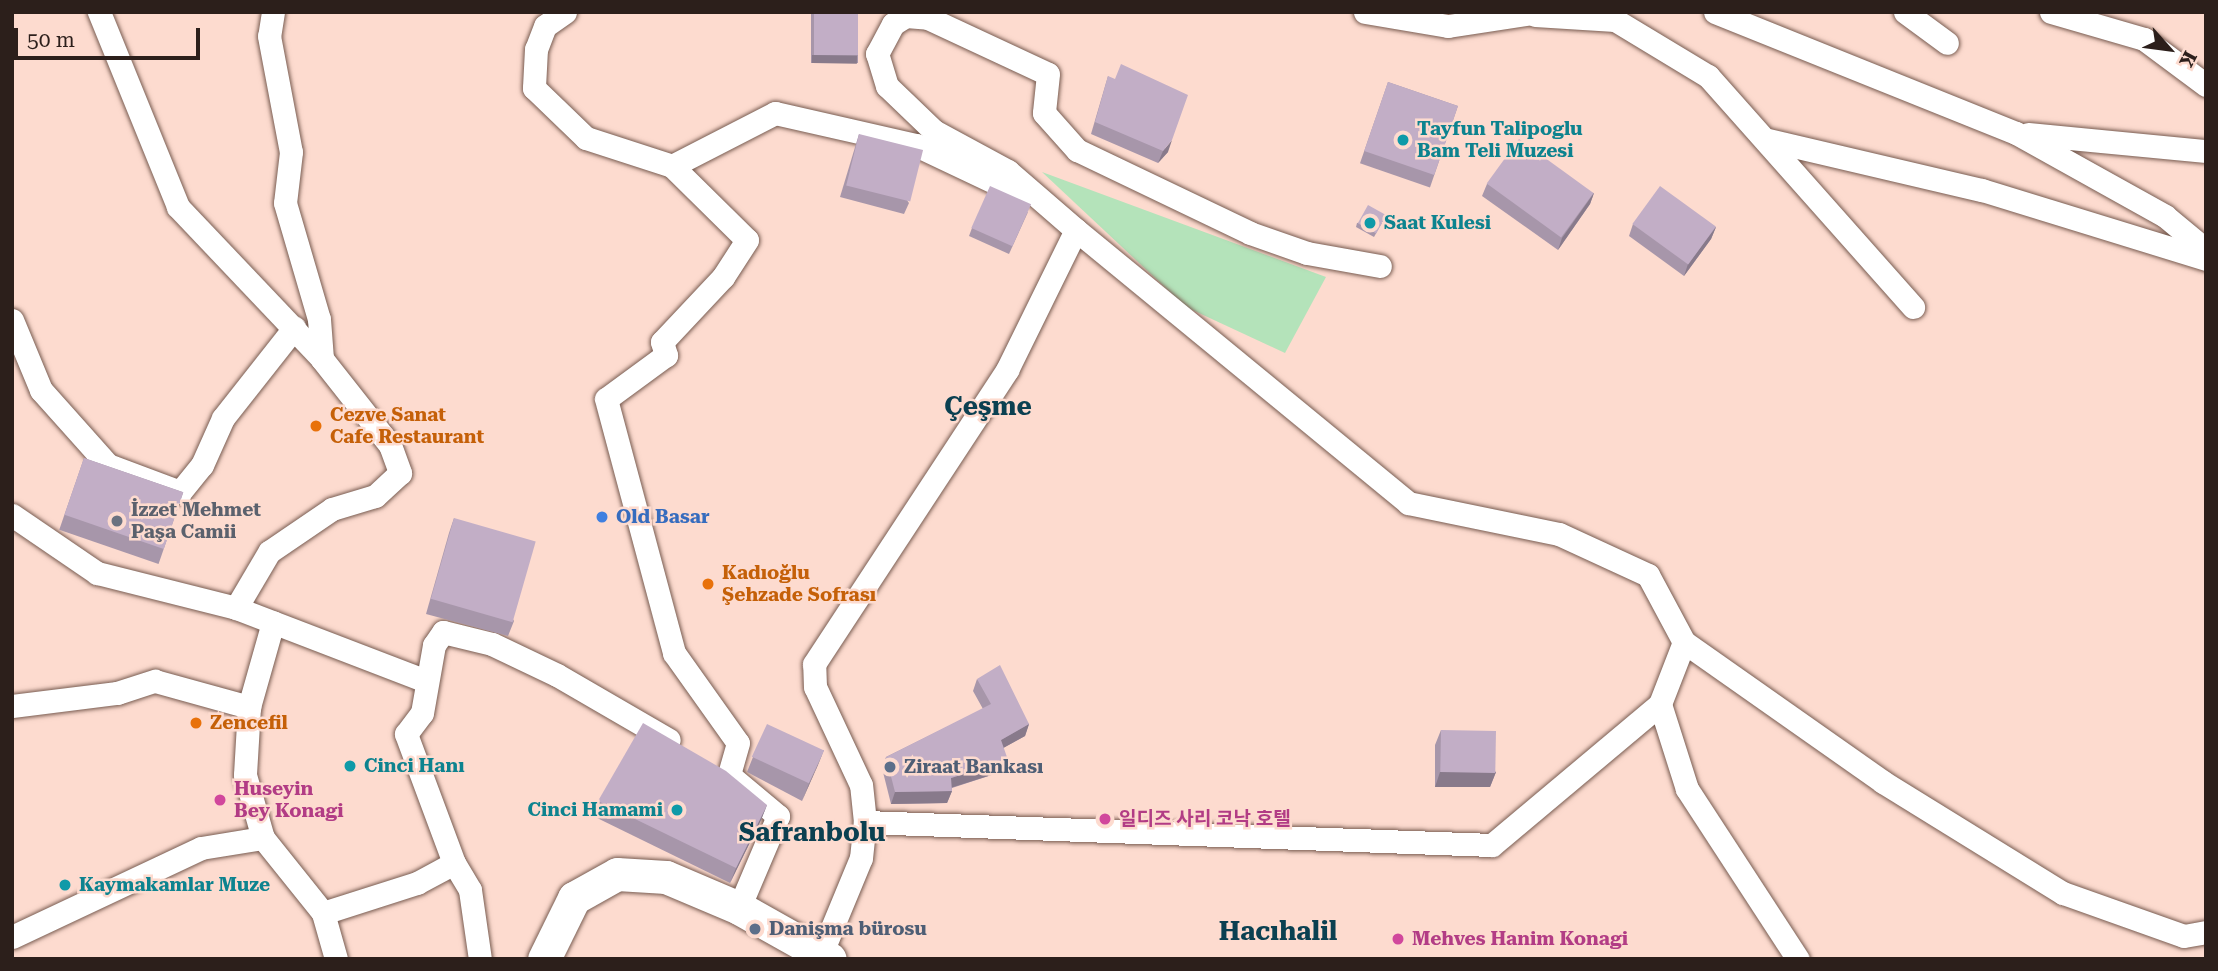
<!DOCTYPE html>
<html>
<head>
<meta charset="utf-8">
<style>
	body { margin:0 }
	#map { position:relative; width:2218px; height:971px; overflow:hidden; background:#fddbcf; font-family:"Roboto Serif","Noto Sans KR",serif }
	div>[style] { position:absolute }
	[style*='--x'] { left:calc(var(--x)*1px); top:calc(var(--y)*1px); width:calc(var(--w)*1px); rotate:calc(var(--a)*1deg) }
	.green>* { inset:0; background:#b4e3ba }
	.roads { filter:drop-shadow(0 0 2px #785c51) drop-shadow(0 0 2px #785c51) }
	.minor>* { height:23px; margin:-11.5px; padding:0 11.5px; transform-origin:11.5px; border-radius:11.5px; background:#fff }
	.secondary>* { height:33px; margin:-16.5px; padding:0 16.5px; transform-origin:16.5px; border-radius:16.5px; background:#fff }
	.wall>* { inset:0; background:#a796aa; transform-origin:0 0 }
	.shaded-wall>* { inset:0; background:#887a8b; transform-origin:0 0 }
	.building>* { inset:0; background:#c2aec6; transform-origin:0 0 }
	.dots>* { width:19px; height:19px; translate:-50% -50%; box-sizing:border-box; border:4px solid #fddbcf; border-radius:50% }
	span { translate:-50% -50%; white-space:nowrap; text-align:center; line-height:1.15; -webkit-text-stroke:5px #fddbcf; paint-order:stroke }
	.culture-label { font-size:19px; color:#0d838f; font-weight:700 }
	.left { translate:0 -50%; text-align:left }
	.right { translate:-100% -50%; text-align:right }
	.food-label { font-size:19px; color:#c56008; font-weight:700 }
	.worship-label { font-size:19px; color:#5b616d; font-weight:700 }
	.shop-label { font-size:19px; color:#366cbe; font-weight:700 }
	.service-label { font-size:19px; color:#4e5e75; font-weight:700 }
	.hotel-label { font-size:19px; color:#b23c85; font-weight:700 }
	.district-label { font-size:26px; color:#0b4051; font-weight:700 }
	.frame { position:absolute; inset:0; border:14px solid #2c1f1b; pointer-events:none }
	.north { position:absolute; left:2134px; top:14px; width:70px; height:70px; -webkit-text-stroke:5px #fddbcf; paint-order:stroke; rotate:118deg; font-size:19px; font-weight:700; line-height:28px; text-align:center; color:#2c1f1b }
	.north::after { content:''; display:block; margin:auto; width:24px; height:32px; background:#2c1f1b; clip-path:polygon(50% 0,100% 100%,50% 72%,0 100%) }
	.scale { position:absolute; left:14px; top:28px; width:186px; height:32px; box-sizing:border-box; border:4px solid #2c1f1b; border-top:0; padding-left:9px; font-size:21px; line-height:24px; white-space:nowrap; color:#2c1f1b; -webkit-text-stroke:5px #fddbcf; paint-order:stroke }
</style>
</head>
<body>
<div id="map">
	<div class="green">
		<div style="clip-path:polygon(1042px 172px,1326px 277px,1285px 353px,1186px 307px)"></div>
	</div>
	<div class="roads">
		<div class="minor">
			<div style="--x:99;--y:12;--w:210;--a:67.9"></div>
			<div style="--x:178;--y:207;--w:209;--a:46.5"></div>
			<div style="--x:322;--y:359;--w:110;--a:51.7"></div>
			<div style="--x:390;--y:445;--w:30;--a:70"></div>
			<div style="--x:400;--y:473;--w:34;--a:137"></div>
			<div style="--x:375;--y:496;--w:45;--a:163.2"></div>
			<div style="--x:332;--y:509;--w:76;--a:145.7"></div>
			<div style="--x:269;--y:552;--w:65;--a:120.5"></div>
			<div style="--x:273;--y:12;--w:24;--a:99"></div>
			<div style="--x:269;--y:36;--w:118;--a:79.3"></div>
			<div style="--x:291;--y:152;--w:51;--a:96.7"></div>
			<div style="--x:285;--y:203;--w:121;--a:73.7"></div>
			<div style="--x:319;--y:319;--w:40;--a:85.7"></div>
			<div style="--x:565;--y:12;--w:24;--a:145"></div>
			<div style="--x:545;--y:26;--w:25;--a:111"></div>
			<div style="--x:536;--y:49;--w:39;--a:93"></div>
			<div style="--x:534;--y:88;--w:72;--a:43.9"></div>
			<div style="--x:586;--y:138;--w:90;--a:18"></div>
			<div style="--x:672;--y:166;--w:105;--a:44.6"></div>
			<div style="--x:747;--y:240;--w:44;--a:123"></div>
			<div style="--x:723;--y:277;--w:89;--a:133.2"></div>
			<div style="--x:662;--y:342;--w:14;--a:73"></div>
			<div style="--x:666;--y:355;--w:74;--a:143.7"></div>
			<div style="--x:606;--y:399;--w:263;--a:75"></div>
			<div style="--x:674;--y:653;--w:110;--a:54.6"></div>
			<div style="--x:738;--y:743;--w:33;--a:106"></div>
			<div style="--x:729;--y:775;--w:64;--a:39.9"></div>
			<div style="--x:778;--y:816;--w:100;--a:113"></div>
			<div style="--x:1365;--y:12;--w:84;--a:9.6"></div>
			<div style="--x:1448;--y:26;--w:91;--a:-8.8"></div>
			<div style="--x:1715;--y:12;--w:324;--a:21.9"></div>
			<div style="--x:2016;--y:133;--w:171;--a:29.1"></div>
			<div style="--x:2165;--y:216;--w:53;--a:39.7"></div>
			<div style="--x:1905;--y:12;--w:52;--a:36.4"></div>
			<div style="--x:2051;--y:12;--w:97;--a:16.2"></div>
			<div style="--x:2144;--y:39;--w:77;--a:36.6"></div>
			<div style="--x:1535;--y:15;--w:80;--a:3.6"></div>
			<div style="--x:1615;--y:20;--w:109;--a:31.1"></div>
			<div style="--x:1708;--y:76;--w:309;--a:48.4"></div>
			<div style="--x:2028;--y:134;--w:179;--a:5.5"></div>
			<div style="--x:1768;--y:140;--w:220;--a:13.2"></div>
			<div style="--x:1982;--y:190;--w:234;--a:17.1"></div>
			<div style="--x:672;--y:166;--w:116;--a:-27.2"></div>
			<div style="--x:775;--y:113;--w:145;--a:12.8"></div>
			<div style="--x:916;--y:145;--w:114;--a:25.4"></div>
			<div style="--x:1076;--y:230;--w:430;--a:39.4"></div>
			<div style="--x:1408;--y:503;--w:154;--a:11.6"></div>
			<div style="--x:1559;--y:534;--w:98;--a:24.7"></div>
			<div style="--x:1648;--y:575;--w:76;--a:61.8"></div>
			<div style="--x:1684;--y:642;--w:66;--a:111.2"></div>
			<div style="--x:1660;--y:704;--w:89;--a:72.4"></div>
			<div style="--x:1687;--y:789;--w:203;--a:56.9"></div>
			<div style="--x:12;--y:320;--w:76;--a:67.5"></div>
			<div style="--x:41;--y:390;--w:101;--a:48.2"></div>
			<div style="--x:108;--y:465;--w:77;--a:20.6"></div>
			<div style="--x:180;--y:492;--w:35;--a:-51"></div>
			<div style="--x:202;--y:465;--w:51;--a:-65.9"></div>
			<div style="--x:223;--y:418;--w:115;--a:-51.7"></div>
			<div style="--x:12;--y:515;--w:103;--a:34.3"></div>
			<div style="--x:97;--y:573;--w:143;--a:14.1"></div>
			<div style="--x:236;--y:608;--w:204;--a:21"></div>
			<div style="--x:1684;--y:642;--w:243;--a:35.1"></div>
			<div style="--x:1883;--y:782;--w:211;--a:31.7"></div>
			<div style="--x:2063;--y:893;--w:128;--a:19.6"></div>
			<div style="--x:2184;--y:936;--w:22;--a:-10"></div>
			<div style="--x:12;--y:706;--w:106;--a:-7.1"></div>
			<div style="--x:117;--y:693;--w:40;--a:-18"></div>
			<div style="--x:155;--y:681;--w:98;--a:15.5"></div>
			<div style="--x:249;--y:707;--w:68;--a:93.4"></div>
			<div style="--x:245;--y:775;--w:66;--a:74.1"></div>
			<div style="--x:263;--y:838;--w:96;--a:51.3"></div>
			<div style="--x:323;--y:913;--w:99;--a:-17.7"></div>
			<div style="--x:417;--y:883;--w:42;--a:-28.4"></div>
			<div style="--x:454;--y:863;--w:138;--a:-110.4"></div>
			<div style="--x:406;--y:734;--w:26;--a:-53"></div>
			<div style="--x:422;--y:713;--w:69;--a:-80"></div>
			<div style="--x:434;--y:645;--w:16;--a:-55"></div>
			<div style="--x:443;--y:632;--w:50;--a:13.8"></div>
			<div style="--x:492;--y:644;--w:72;--a:25.5"></div>
			<div style="--x:557;--y:675;--w:129;--a:30.1"></div>
			<div style="--x:249;--y:707;--w:88;--a:-74.2"></div>
			<div style="--x:865;--y:822;--w:627;--a:2.1"></div>
			<div style="--x:1492;--y:845;--w:219;--a:-40"></div>
			<div style="--x:454;--y:863;--w:31;--a:59"></div>
			<div style="--x:470;--y:890;--w:70;--a:81.8"></div>
			<div style="--x:323;--y:913;--w:48;--a:74.2"></div>
			<div style="--x:12;--y:937;--w:209;--a:-25.2"></div>
			<div style="--x:201;--y:848;--w:63;--a:-9.2"></div>
			<div style="--x:822;--y:952;--w:102;--a:-67.5"></div>
			<div style="--x:861;--y:858;--w:36;--a:-84"></div>
			<div style="--x:865;--y:822;--w:37;--a:-96"></div>
			<div style="--x:861;--y:785;--w:108;--a:-115.1"></div>
			<div style="--x:815;--y:687;--w:23;--a:-92"></div>
			<div style="--x:814;--y:664;--w:352;--a:-56.7"></div>
			<div style="--x:1007;--y:370;--w:156;--a:-63.8"></div>
			<div style="--x:1076;--y:230;--w:90;--a:-139.1"></div>
			<div style="--x:1008;--y:171;--w:84;--a:-151.6"></div>
			<div style="--x:934;--y:131;--w:65;--a:-136.2"></div>
			<div style="--x:887;--y:86;--w:34;--a:-107"></div>
			<div style="--x:877;--y:54;--w:34;--a:-62"></div>
			<div style="--x:893;--y:24;--w:15;--a:-32"></div>
			<div style="--x:906;--y:16;--w:22;--a:5"></div>
			<div style="--x:928;--y:18;--w:132;--a:25"></div>
			<div style="--x:1048;--y:74;--w:39;--a:96"></div>
			<div style="--x:1044;--y:113;--w:50;--a:48.3"></div>
			<div style="--x:1077;--y:150;--w:192;--a:25.6"></div>
			<div style="--x:1250;--y:233;--w:60;--a:19.3"></div>
			<div style="--x:1307;--y:253;--w:74;--a:10.1"></div>
		</div>
		<div class="secondary">
			<div style="--x:544;--y:959;--w:68;--a:-63.8"></div>
			<div style="--x:574;--y:898;--w:49;--a:-29.2"></div>
			<div style="--x:617;--y:874;--w:49;--a:3.5"></div>
			<div style="--x:666;--y:877;--w:79;--a:23"></div>
			<div style="--x:739;--y:908;--w:104;--a:29.3"></div>
		</div>
	</div>
	<div class="wall">
		<div style="left:811px;top:12px;width:47px;height:51px"></div>
		<div style="clip-path:polygon(1108px 76px,1168px 152px,1158px 163px,1091px 134px)"></div>
		<div style="left:1388px;top:82px;width:74px;height:86px;rotate:19deg"></div>
		<div style="clip-path:polygon(859px 134px,909px 203px,904px 214px,840px 197px)"></div>
		<div style="clip-path:polygon(1487px 184px,1594px 193px,1590px 204px,1558px 250px,1482px 196px)"></div>
		<div style="clip-path:polygon(1028px 212px,1009px 254px,969px 236px,972px 228px)"></div>
		<div style="clip-path:polygon(1384px 219px,1374px 237px,1356px 227px,1357px 223px)"></div>
		<div style="clip-path:polygon(1633px 224px,1716px 227px,1711px 239px,1684px 276px,1629px 236px)"></div>
		<div style="left:84px;top:458px;width:105px;height:76px;rotate:19deg"></div>
		<div style="clip-path:polygon(454px 518px,514px 621px,508px 636px,426px 614px,449px 533px)"></div>
		<div style="clip-path:polygon(977px 679px,1029px 724px,1025px 736px,1003px 748px,1004px 771px,952px 788px,952px 791px,947px 803px,891px 804px,882px 768px,886px 757px,983px 709px,973px 691px)"></div>
		<div style="clip-path:polygon(1441px 730px,1496px 772px,1490px 787px,1435px 787px,1435px 745px)"></div>
		<div style="clip-path:polygon(824px 750px,802px 801px,747px 772px,753px 757px)"></div>
		<div style="clip-path:polygon(598px 801px,767px 805px,761px 820px,730px 883px,593px 816px)"></div>
	</div>
	<div class="shaded-wall">
		<div style="left:812px;top:55px;width:45px;height:8px;rotate:1deg"></div>
		<div style="clip-path:polygon(1172px 140px,1168px 152px,1158px 163px,1163px 151px)"></div>
		<div style="clip-path:polygon(1594px 193px,1590px 204px,1558px 250px,1562px 238px)"></div>
		<div style="clip-path:polygon(1716px 227px,1711px 239px,1684px 276px,1688px 264px)"></div>
		<div style="clip-path:polygon(1029px 724px,1025px 736px,996px 752px,1001px 740px)"></div>
		<div style="clip-path:polygon(824px 750px,818px 765px,802px 801px,808px 786px)"></div>
		<div style="clip-path:polygon(1008px 760px,1004px 771px,947px 789px,951px 778px)"></div>
		<div style="clip-path:polygon(1440px 772px,1496px 772px,1490px 787px,1435px 787px)"></div>
		<div style="clip-path:polygon(952px 791px,947px 803px,891px 804px,895px 792px)"></div>
		<div style="clip-path:polygon(767px 805px,761px 820px,730px 883px,736px 868px)"></div>
	</div>
	<div class="building">
		<div style="left:814px;top:12px;width:44px;height:43px"></div>
		<div style="clip-path:polygon(1121px 64px,1188px 95px,1172px 140px,1163px 151px,1095px 122px,1108px 76px,1115px 79px)"></div>
		<div style="left:1388px;top:82px;width:74px;height:73px;rotate:19deg"></div>
		<div style="left:859px;top:134px;width:66px;height:53px;rotate:14deg"></div>
		<div style="left:1519px;top:139px;width:92px;height:55px;rotate:36deg"></div>
		<div style="left:990px;top:186px;width:45px;height:46px;rotate:24deg"></div>
		<div style="left:1660px;top:186px;width:69px;height:47px;rotate:36deg"></div>
		<div style="left:1368px;top:205px;width:21px;height:21px;rotate:29deg"></div>
		<div style="left:84px;top:458px;width:105px;height:60px;rotate:19deg"></div>
		<div style="left:454px;top:518px;width:85px;height:84px;rotate:16deg"></div>
		<div style="clip-path:polygon(1000px 665px,1029px 724px,1001px 740px,1008px 760px,951px 778px,952px 791px,895px 792px,886px 757px,991px 704px,977px 679px)"></div>
		<div style="clip-path:polygon(643px 723px,726px 771px,767px 805px,736px 868px,598px 801px)"></div>
		<div style="left:767px;top:724px;width:63px;height:36px;rotate:25deg"></div>
		<div style="left:1441px;top:730px;width:55px;height:42px;rotate:1deg"></div>
	</div>
	<div class="dots">
		<div style="left:1403px;top:140px;background:#0f9aa8"></div>
		<div style="left:1370px;top:223px;background:#0f9aa8"></div>
		<div style="left:316px;top:426px;background:#e8710a"></div>
		<div style="left:602px;top:517px;background:#3f7fe0"></div>
		<div style="left:117px;top:521px;background:#6b7280"></div>
		<div style="left:708px;top:584px;background:#e8710a"></div>
		<div style="left:196px;top:723px;background:#e8710a"></div>
		<div style="left:350px;top:766px;background:#0f9aa8"></div>
		<div style="left:890px;top:767px;background:#5c6f8a"></div>
		<div style="left:220px;top:800px;background:#d1479c"></div>
		<div style="left:677px;top:810px;background:#0f9aa8"></div>
		<div style="left:1105px;top:819px;background:#d1479c"></div>
		<div style="left:65px;top:885px;background:#0f9aa8"></div>
		<div style="left:755px;top:929px;background:#5c6f8a"></div>
		<div style="left:1398px;top:939px;background:#d1479c"></div>
	</div>
	<div class="culture-label">
		<span class="left" style="left:1417px;top:140px">Tayfun Talipoglu<br>Bam Teli Muzesi</span>
		<span class="left" style="left:1384px;top:223px">Saat Kulesi</span>
		<span class="left" style="left:364px;top:766px">Cinci Hanı</span>
		<span class="right" style="left:663px;top:810px">Cinci Hamami</span>
		<span class="left" style="left:79px;top:885px">Kaymakamlar Muze</span>
	</div>
	<div class="food-label">
		<span class="left" style="left:330px;top:426px">Cezve Sanat<br>Cafe Restaurant</span>
		<span class="left" style="left:722px;top:584px">Kadıoğlu<br>Şehzade Sofrası</span>
		<span class="left" style="left:210px;top:723px">Zencefil</span>
	</div>
	<div class="worship-label">
		<span class="left" style="left:131px;top:521px">İzzet Mehmet<br>Paşa Camii</span>
	</div>
	<div class="shop-label">
		<span class="left" style="left:616px;top:517px">Old Basar</span>
	</div>
	<div class="service-label">
		<span class="left" style="left:904px;top:767px">Ziraat Bankası</span>
		<span class="left" style="left:769px;top:929px">Danişma bürosu</span>
	</div>
	<div class="hotel-label">
		<span class="left" style="left:234px;top:800px">Huseyin<br>Bey Konagi</span>
		<span class="left" style="left:1119px;top:819px">일디즈 사리 코낙 호텔</span>
		<span class="left" style="left:1412px;top:939px">Mehves Hanim Konagi</span>
	</div>
	<div class="district-label">
		<span style="left:988px;top:407px">Çeşme</span>
		<span style="left:812px;top:833px">Safranbolu</span>
		<span style="left:1278px;top:932px">Hacıhalil</span>
	</div>
	<div class="frame"></div>
	<div class="north">K</div>
	<div class="scale">50 m</div>
</div>
</body>
</html>
